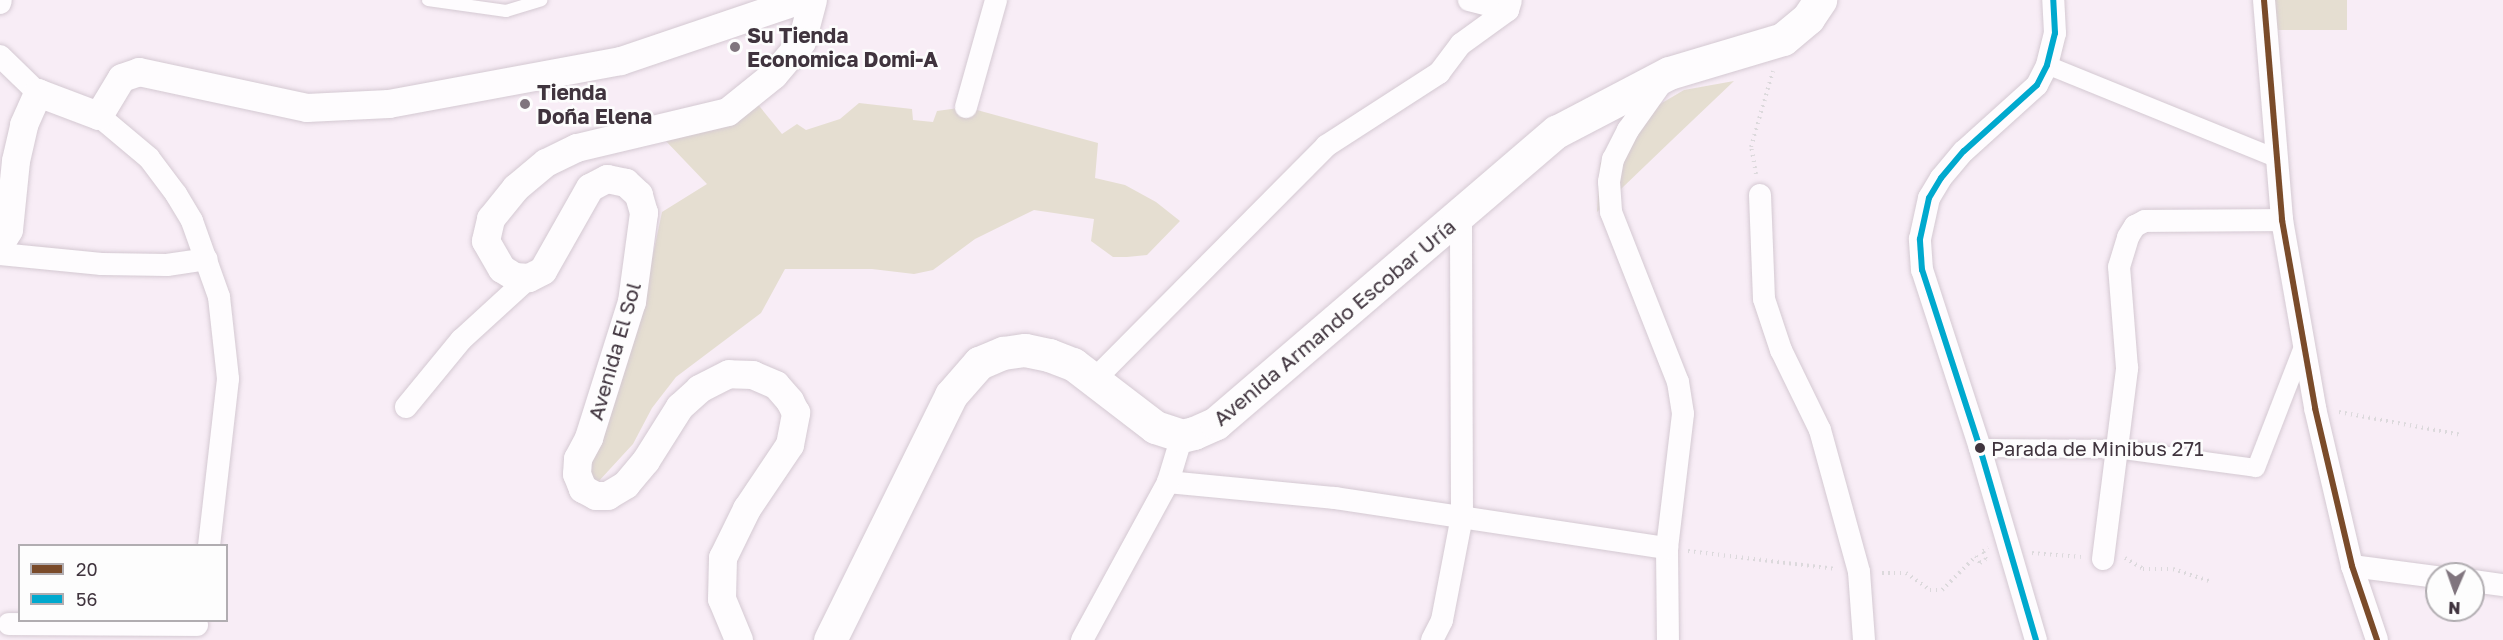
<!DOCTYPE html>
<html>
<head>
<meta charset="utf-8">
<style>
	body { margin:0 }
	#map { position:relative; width:2503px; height:640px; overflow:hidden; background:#f8edf6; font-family:"Golos Text",sans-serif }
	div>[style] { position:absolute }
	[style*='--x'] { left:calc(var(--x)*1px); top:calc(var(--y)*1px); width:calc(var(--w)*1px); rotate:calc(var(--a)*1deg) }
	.green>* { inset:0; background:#e5ded1; transform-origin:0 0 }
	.path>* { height:4px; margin-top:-2px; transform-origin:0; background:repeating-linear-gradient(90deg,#dcd9dc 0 1.5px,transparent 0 6px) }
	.roads { filter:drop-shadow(0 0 2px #d4c9d2) drop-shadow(0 0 2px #d4c9d2) }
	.service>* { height:12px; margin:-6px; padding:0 6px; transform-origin:6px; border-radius:6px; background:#fefcfe }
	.pedestrian>* { height:18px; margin:-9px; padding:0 9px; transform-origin:9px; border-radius:9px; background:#fefcfe }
	.minor>* { height:22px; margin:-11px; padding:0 11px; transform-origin:11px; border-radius:11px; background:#fefcfe }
	.tertiary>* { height:28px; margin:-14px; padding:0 14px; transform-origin:14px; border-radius:14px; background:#fefcfe }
	.secondary>* { height:33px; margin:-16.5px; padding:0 16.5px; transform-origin:16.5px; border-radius:16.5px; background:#fefcfe }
	.bus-1>* { height:6px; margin:-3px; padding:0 3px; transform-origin:3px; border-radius:3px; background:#7a4b2a }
	.bus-2>* { height:6px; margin:-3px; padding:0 3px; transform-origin:3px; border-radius:3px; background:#00a9ce }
	.dots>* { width:16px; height:16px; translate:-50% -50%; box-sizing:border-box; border:3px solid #fdfdfd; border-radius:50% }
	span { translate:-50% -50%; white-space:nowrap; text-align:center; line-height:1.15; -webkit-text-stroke:5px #fdfdfd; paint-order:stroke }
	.bus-label { font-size:20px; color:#40343e }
	.left { translate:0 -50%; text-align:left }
	.poi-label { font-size:21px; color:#40343e; font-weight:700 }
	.street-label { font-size:21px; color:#40343e }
	.legend { position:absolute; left:18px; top:544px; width:210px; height:78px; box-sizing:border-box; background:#fdfdfd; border:2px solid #b1adb1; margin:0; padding:8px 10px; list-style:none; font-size:18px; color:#40343e }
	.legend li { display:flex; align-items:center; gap:12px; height:30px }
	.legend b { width:30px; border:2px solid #b1adb1 }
	.north { position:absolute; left:2425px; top:562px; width:60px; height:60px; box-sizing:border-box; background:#fdfdfd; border:2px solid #b1adb1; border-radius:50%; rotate:182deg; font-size:16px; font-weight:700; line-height:24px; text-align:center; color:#40343e }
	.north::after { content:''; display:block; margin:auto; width:21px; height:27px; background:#80757e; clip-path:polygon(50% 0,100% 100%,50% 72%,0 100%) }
</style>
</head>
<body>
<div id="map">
	<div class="green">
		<div style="left:2274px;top:0;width:73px;height:30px"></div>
		<div style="clip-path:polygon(1734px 81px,1672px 140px,1597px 212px,1600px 163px,1633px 120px,1684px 90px)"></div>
		<div style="clip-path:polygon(756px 102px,782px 134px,797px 124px,806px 130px,840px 119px,859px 103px,912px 109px,913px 120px,933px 122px,937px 111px,966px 107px,1098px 143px,1095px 178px,1125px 185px,1156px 202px,1180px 221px,1147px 255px,1127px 257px,1113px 257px,1091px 241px,1094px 219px,1034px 210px,975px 239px,933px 270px,914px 274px,872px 269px,785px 269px,761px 313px,676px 377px,652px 408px,633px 444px,598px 482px,589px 479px,587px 469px,647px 283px,662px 212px,707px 184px,663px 138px)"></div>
	</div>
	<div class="path">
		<div style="--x:1756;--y:174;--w:27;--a:-100"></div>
		<div style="--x:1751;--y:147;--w:79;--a:-73.9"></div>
		<div style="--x:2339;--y:412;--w:125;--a:10.6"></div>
		<div style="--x:1688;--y:551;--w:149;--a:6.9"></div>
		<div style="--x:2032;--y:553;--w:49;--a:4.7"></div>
		<div style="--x:2125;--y:558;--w:21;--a:31"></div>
		<div style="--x:2143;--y:569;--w:30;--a:0"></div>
		<div style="--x:2173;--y:569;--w:41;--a:18.4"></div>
		<div style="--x:1882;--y:573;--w:24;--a:0"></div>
		<div style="--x:1906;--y:573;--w:29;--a:35"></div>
		<div style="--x:1930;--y:590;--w:12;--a:0"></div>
		<div style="--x:1942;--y:590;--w:48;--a:-45"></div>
		<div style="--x:1976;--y:556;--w:8;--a:60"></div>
		<div style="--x:1980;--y:563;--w:7;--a:-34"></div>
		<div style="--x:1986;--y:559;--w:9;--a:-111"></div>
		<div style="--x:1983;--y:551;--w:6;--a:-31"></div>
	</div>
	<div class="roads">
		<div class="service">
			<div style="--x:428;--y:0;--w:79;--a:8"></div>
			<div style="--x:506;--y:11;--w:37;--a:-17"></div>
		</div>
		<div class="pedestrian">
			<div style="--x:2047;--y:65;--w:249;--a:22.1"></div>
			<div style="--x:1980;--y:448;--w:136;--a:0.4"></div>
			<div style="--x:2116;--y:449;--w:141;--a:7.7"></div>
			<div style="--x:2256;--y:468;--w:133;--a:-68.8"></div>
		</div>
		<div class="minor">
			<div style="--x:1469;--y:0;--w:40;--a:14.4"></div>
			<div style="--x:2264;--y:0;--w:221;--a:85.3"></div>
			<div style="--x:2282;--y:220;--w:191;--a:80"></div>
			<div style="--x:2315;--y:408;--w:162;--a:76.8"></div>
			<div style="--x:2352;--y:566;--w:78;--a:71.3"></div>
			<div style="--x:0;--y:3;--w:3;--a:-72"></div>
			<div style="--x:0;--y:56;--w:53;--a:44.2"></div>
			<div style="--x:1665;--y:78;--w:64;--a:125.4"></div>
			<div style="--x:1628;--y:130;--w:33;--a:117"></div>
			<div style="--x:1613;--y:159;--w:23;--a:100"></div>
			<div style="--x:1609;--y:182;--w:30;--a:86"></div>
			<div style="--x:1611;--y:212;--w:183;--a:68.5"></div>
			<div style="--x:1678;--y:382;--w:32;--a:81"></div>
			<div style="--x:1683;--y:414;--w:135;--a:96.8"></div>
			<div style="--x:1667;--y:548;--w:92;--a:89.4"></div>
			<div style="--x:966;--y:107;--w:111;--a:-74.3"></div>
			<div style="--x:99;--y:116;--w:65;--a:40"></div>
			<div style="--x:149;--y:158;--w:45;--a:53.1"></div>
			<div style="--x:176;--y:194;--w:31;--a:59"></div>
			<div style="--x:192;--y:221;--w:81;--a:70.4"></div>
			<div style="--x:219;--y:297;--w:82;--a:83.7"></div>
			<div style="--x:228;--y:379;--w:168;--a:96.5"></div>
			<div style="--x:1760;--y:195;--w:104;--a:87.8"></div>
			<div style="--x:1764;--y:299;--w:54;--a:71.6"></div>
			<div style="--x:1781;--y:350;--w:89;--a:64"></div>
			<div style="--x:1820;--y:430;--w:147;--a:74.6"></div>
			<div style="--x:1859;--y:572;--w:68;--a:85.8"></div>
			<div style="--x:0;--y:254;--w:102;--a:5.6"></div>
			<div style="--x:102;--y:264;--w:65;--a:0.9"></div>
			<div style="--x:167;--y:265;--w:40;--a:-8.5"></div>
			<div style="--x:1094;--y:380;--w:330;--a:-45.2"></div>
			<div style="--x:1326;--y:146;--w:135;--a:-32.9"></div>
			<div style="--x:1439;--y:73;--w:36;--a:-53"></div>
			<div style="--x:1461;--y:44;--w:58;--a:-35.9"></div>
			<div style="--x:1508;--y:10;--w:10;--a:-73"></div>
			<div style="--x:406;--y:407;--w:87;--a:-50.6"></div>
			<div style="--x:461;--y:340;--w:92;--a:-42.4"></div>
			<div style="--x:1168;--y:482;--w:168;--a:5.5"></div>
			<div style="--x:1335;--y:498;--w:336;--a:8.6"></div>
			<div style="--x:2103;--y:559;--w:193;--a:-82.8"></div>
			<div style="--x:2127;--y:368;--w:101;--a:-94.5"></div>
			<div style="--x:2119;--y:267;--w:31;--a:-73"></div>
			<div style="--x:2128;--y:237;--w:13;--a:-58"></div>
			<div style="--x:2135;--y:226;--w:11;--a:-27"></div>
			<div style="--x:2145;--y:221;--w:137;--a:-0.4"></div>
			<div style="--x:2352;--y:566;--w:86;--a:7.4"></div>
			<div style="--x:2473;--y:581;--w:30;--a:8"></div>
			<div style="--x:9;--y:624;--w:188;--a:0.3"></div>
			<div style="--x:1082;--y:640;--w:180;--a:-61.4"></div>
			<div style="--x:1168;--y:482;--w:48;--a:-73.1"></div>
			<div style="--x:1432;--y:640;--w:22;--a:-63"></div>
			<div style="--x:1442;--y:620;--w:106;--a:-79.1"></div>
			<div style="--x:1462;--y:516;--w:300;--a:-90.2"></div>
			<div style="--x:2036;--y:640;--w:200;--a:-106.3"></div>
			<div style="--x:1980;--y:448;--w:187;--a:-108"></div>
			<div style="--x:1922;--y:270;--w:31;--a:-94"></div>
			<div style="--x:1920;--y:239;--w:42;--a:-77.6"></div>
			<div style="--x:1929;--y:198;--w:23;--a:-59"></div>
			<div style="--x:1941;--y:178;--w:35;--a:-50"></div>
			<div style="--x:1964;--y:151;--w:98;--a:-42.1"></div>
			<div style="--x:2037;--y:85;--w:22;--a:-63"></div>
			<div style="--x:2047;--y:65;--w:33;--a:-76"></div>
			<div style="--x:2055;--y:33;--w:33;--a:-93"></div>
		</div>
		<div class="tertiary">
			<div style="--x:0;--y:245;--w:17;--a:-59"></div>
			<div style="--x:9;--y:230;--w:69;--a:-84.2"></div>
			<div style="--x:16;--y:161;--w:37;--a:-77"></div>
			<div style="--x:24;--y:125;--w:35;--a:-66"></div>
			<div style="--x:38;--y:93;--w:65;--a:20.7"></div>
			<div style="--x:99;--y:116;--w:44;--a:-58.8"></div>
			<div style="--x:122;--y:78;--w:18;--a:-19"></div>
			<div style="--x:139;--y:72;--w:172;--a:12.1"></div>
			<div style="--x:307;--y:108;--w:82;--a:-2.8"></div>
			<div style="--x:389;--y:104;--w:236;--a:-10.5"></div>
			<div style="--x:621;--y:61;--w:190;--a:-18.7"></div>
			<div style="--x:739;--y:640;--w:44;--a:-112.5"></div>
			<div style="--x:722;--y:599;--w:41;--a:-88.6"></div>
			<div style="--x:723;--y:558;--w:55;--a:-63.9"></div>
			<div style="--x:747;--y:509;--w:77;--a:-56.1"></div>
			<div style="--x:790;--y:445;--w:33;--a:-79"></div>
			<div style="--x:796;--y:413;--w:13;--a:-117"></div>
			<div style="--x:790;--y:401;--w:21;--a:-131"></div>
			<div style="--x:776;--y:385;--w:25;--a:-157"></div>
			<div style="--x:753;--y:375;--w:24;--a:-178"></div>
			<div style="--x:729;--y:374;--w:33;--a:153"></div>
			<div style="--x:700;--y:389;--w:27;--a:138"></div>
			<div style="--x:680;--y:407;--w:64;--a:122.2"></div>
			<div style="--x:646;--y:461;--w:31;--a:130"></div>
			<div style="--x:626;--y:485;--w:21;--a:149"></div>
			<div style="--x:608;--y:496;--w:12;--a:180"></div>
			<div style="--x:596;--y:496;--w:15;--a:-152"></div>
			<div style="--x:583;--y:489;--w:16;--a:-112"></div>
			<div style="--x:577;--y:474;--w:15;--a:-86"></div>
			<div style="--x:578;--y:459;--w:24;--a:-62"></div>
			<div style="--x:589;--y:438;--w:143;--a:-72.5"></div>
			<div style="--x:632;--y:302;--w:90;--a:-82.3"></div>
			<div style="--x:644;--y:213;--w:19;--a:-106"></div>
			<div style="--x:639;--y:195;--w:18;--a:-137"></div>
			<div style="--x:626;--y:183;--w:19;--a:-168"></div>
			<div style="--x:607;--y:179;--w:19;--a:152"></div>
			<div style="--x:590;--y:188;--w:95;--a:119.5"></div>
			<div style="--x:543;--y:271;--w:16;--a:153"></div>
			<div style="--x:529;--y:278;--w:14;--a:-176"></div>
			<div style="--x:515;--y:277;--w:15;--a:-148"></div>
			<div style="--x:502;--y:269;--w:32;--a:-120"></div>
			<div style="--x:486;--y:241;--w:23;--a:-77"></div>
			<div style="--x:491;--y:219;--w:40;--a:-51"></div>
			<div style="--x:516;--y:188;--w:39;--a:-40"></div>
			<div style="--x:546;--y:163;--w:34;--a:-26"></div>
			<div style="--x:577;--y:148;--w:155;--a:-13.4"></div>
			<div style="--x:728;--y:112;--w:59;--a:-38.8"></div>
			<div style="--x:774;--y:75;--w:43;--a:-49.7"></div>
			<div style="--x:802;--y:42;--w:43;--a:-75.3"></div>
		</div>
		<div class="secondary">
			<div style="--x:830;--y:640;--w:273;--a:-63.7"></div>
			<div style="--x:951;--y:395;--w:43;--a:-48.8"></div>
			<div style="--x:979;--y:363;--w:26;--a:-23"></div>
			<div style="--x:1003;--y:353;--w:22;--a:-8"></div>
			<div style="--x:1025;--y:350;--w:25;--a:12"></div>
			<div style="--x:1049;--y:355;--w:26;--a:21"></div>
			<div style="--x:1073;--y:364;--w:103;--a:37.5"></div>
			<div style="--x:1155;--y:427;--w:28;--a:18"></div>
			<div style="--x:1182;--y:436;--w:12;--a:-14"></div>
			<div style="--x:1194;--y:433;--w:24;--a:-24"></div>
			<div style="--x:1216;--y:423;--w:448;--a:-40.6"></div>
			<div style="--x:1556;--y:132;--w:127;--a:-27.6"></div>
			<div style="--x:1669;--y:73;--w:119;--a:-16.6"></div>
			<div style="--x:1783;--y:39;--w:33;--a:-40"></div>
			<div style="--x:1808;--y:18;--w:22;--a:-56"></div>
		</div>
	</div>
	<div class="bus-1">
		<div style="--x:2264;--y:0;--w:221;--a:85.3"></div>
		<div style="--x:2282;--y:220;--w:191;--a:80"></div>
		<div style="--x:2315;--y:408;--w:162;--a:76.8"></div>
		<div style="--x:2352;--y:566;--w:78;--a:71.3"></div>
	</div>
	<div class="bus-2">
		<div style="--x:2036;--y:640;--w:200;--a:-106.3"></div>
		<div style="--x:1980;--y:448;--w:187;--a:-108"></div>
		<div style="--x:1922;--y:270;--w:31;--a:-94"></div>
		<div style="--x:1920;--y:239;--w:42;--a:-77.6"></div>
		<div style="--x:1929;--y:198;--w:23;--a:-59"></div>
		<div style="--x:1941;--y:178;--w:35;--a:-50"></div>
		<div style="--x:1964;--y:151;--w:98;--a:-42.1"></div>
		<div style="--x:2037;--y:85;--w:22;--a:-63"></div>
		<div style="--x:2047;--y:65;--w:33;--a:-76"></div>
		<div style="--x:2055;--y:33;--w:33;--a:-93"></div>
	</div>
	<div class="dots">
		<div style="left:735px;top:47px;background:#80757e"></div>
		<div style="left:525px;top:104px;background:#80757e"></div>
		<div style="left:1980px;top:448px;background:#40343e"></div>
	</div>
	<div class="bus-label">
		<span class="left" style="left:1991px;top:448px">Parada de Minibus 271</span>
	</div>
	<div class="poi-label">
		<span class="left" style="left:747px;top:47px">Su Tienda<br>Economica Domi-A</span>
		<span class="left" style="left:537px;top:104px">Tienda<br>Doña Elena</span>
	</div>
	<div class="street-label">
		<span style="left:1334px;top:322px;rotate:-40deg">Avenida Armando Escobar Uría</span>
		<span style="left:614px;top:351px;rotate:-74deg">Avenida El Sol</span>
	</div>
	<ul class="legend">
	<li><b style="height:8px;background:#7a4b2a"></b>20</li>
	<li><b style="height:8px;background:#00a9ce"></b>56</li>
	</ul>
	<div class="north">N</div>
</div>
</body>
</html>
